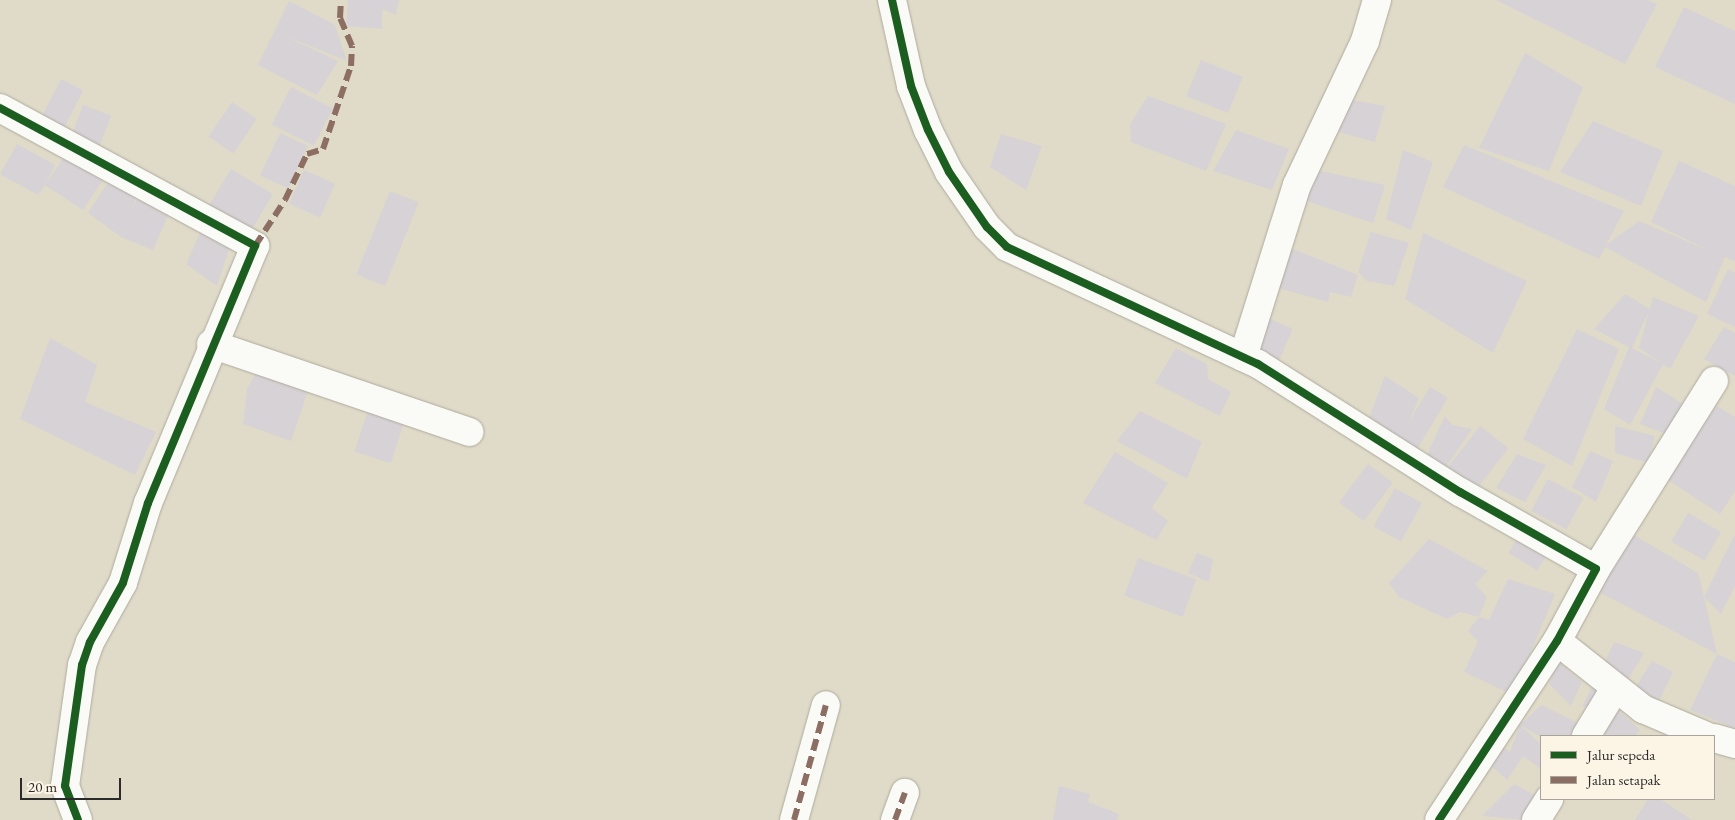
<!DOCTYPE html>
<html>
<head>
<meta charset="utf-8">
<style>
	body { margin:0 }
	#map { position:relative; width:1735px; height:820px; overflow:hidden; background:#e0dbc8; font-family:"EB Garamond",serif }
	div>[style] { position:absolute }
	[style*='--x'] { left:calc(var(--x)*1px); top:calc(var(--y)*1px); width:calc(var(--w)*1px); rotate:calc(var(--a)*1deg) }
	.building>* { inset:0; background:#d7d2d5; transform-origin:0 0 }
	.roads { filter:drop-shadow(0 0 1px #adaa9e) drop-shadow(0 0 1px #adaa9e) }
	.minor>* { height:28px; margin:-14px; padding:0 14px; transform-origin:14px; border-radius:14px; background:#fafaf7 }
	.quiet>* { height:6px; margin-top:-3px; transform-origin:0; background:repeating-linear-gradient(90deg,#8d6e63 0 12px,transparent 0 18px) }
	.cycleway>* { height:8px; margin:-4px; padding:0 4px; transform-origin:4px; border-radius:4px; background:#1b5e20 }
	span { translate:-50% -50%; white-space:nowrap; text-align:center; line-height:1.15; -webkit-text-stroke:4px #fcf5e5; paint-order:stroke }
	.legend { position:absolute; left:1540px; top:735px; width:175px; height:65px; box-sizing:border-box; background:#fcf5e5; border:1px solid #a8a49b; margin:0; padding:6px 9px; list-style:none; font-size:15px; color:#2b2b2b }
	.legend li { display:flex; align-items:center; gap:10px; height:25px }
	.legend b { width:25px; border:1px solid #a8a49b }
	.scale { position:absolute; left:20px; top:778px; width:101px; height:22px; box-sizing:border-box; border:2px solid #2b2b2b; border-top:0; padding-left:6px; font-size:15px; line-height:18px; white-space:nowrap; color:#2b2b2b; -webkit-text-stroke:4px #fcf5e5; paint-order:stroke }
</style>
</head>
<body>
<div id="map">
	<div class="building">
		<div style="clip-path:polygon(348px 0,399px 0,396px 15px,382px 9px,382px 29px,346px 26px)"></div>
		<div style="clip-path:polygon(1496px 0,1647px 0,1657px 4px,1625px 64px)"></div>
		<div style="clip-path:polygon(289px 1px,335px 25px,347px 61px,283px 35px,338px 61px,317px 95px,258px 65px)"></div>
		<div style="clip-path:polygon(1684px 7px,1735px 31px,1735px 104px,1655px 67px)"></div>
		<div style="clip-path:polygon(1525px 53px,1583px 87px,1549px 171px,1479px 148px)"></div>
		<div style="left:1201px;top:60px;width:45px;height:39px;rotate:22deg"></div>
		<div style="left:61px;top:79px;width:25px;height:44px;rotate:27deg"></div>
		<div style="left:291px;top:87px;width:47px;height:42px;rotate:27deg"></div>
		<div style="clip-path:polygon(1148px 96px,1226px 124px,1206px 171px,1131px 142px,1130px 124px)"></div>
		<div style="clip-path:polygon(1347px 99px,1385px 106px,1375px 142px,1331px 130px)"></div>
		<div style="left:232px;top:102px;width:30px;height:42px;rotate:34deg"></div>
		<div style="left:83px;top:105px;width:30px;height:31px;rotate:21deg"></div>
		<div style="clip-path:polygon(1593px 121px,1663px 151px,1641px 206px,1560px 172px)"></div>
		<div style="clip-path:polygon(1236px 130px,1289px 149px,1272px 190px,1213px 171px)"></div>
		<div style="left:280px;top:133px;width:31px;height:47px;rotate:25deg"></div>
		<div style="clip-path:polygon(1001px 134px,1042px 146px,1026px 190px,990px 167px)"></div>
		<div style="clip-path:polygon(17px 144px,55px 165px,45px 185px,66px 154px,104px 178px,83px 210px,45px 185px,38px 195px,0 174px)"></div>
		<div style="clip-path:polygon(1464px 145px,1624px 211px,1606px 245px,1639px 221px,1710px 251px,1651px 222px,1679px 161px,1735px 186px,1735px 261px,1725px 257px,1706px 302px,1605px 247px,1599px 259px,1443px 187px)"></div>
		<div style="clip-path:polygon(1403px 150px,1433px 162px,1411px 230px,1386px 219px)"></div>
		<div style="left:231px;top:169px;width:49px;height:45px;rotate:31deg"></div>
		<div style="clip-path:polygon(1311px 169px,1385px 185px,1373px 223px,1300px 199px)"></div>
		<div style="left:304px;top:170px;width:34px;height:37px;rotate:24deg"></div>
		<div style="clip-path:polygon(110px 179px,138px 193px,130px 214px,137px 199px,169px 213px,153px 250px,121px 237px,88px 213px)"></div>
		<div style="left:390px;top:191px;width:31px;height:90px;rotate:22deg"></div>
		<div style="clip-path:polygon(201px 231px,230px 246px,217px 286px,186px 264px)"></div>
		<div style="clip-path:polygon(1371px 232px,1409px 243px,1394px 286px,1367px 281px,1358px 272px)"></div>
		<div style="clip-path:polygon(1423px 233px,1527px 281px,1493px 353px,1405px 299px)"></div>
		<div style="clip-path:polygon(1291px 248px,1358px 275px,1351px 297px,1330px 292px,1328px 302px,1275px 287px)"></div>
		<div style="clip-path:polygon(1728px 269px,1735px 273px,1735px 327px,1707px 314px)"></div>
		<div style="clip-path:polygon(1625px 294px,1650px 309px,1653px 297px,1699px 316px,1670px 369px,1639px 348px,1649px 311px,1632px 348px,1663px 364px,1630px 425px,1604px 409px,1629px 347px,1594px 329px)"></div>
		<div style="left:1265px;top:317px;width:30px;height:39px;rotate:23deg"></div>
		<div style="clip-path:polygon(1724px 327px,1735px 333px,1735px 376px,1704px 359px)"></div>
		<div style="clip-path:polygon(1577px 329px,1619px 349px,1572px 466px,1523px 439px)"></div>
		<div style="clip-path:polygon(50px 338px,97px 365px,85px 402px,156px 432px,135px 475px,20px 419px)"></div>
		<div style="clip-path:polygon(1176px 348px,1207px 364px,1208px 379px,1231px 392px,1220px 416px,1155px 383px)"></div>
		<div style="clip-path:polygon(259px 368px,310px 385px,291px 441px,243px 424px,247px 389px)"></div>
		<div style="clip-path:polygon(1385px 376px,1419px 398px,1399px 445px,1367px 423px)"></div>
		<div style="left:1430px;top:387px;width:21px;height:61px;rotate:31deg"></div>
		<div style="clip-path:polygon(1656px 387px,1688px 407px,1669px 435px,1640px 424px)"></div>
		<div style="left:370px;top:404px;width:38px;height:50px;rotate:18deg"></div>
		<div style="clip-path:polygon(1717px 406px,1735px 417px,1735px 491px,1720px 514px,1665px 478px)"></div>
		<div style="clip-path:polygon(1140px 411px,1202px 442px,1187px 479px,1117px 441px)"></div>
		<div style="clip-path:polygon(1445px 416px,1452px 425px,1472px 429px,1444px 470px,1426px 457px)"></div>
		<div style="left:1480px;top:426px;width:36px;height:57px;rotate:38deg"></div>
		<div style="clip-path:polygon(1615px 426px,1655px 436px,1648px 463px,1615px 453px)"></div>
		<div style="clip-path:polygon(1590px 451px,1613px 461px,1596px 502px,1572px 487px)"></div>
		<div style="clip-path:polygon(1115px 452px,1168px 483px,1152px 508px,1168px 521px,1156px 540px,1083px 503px)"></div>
		<div style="clip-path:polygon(1517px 454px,1546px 465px,1525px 502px,1496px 488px)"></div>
		<div style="left:1368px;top:464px;width:31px;height:48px;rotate:37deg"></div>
		<div style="left:1548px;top:479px;width:40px;height:36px;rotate:28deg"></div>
		<div style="left:1395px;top:488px;width:31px;height:44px;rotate:29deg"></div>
		<div style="left:1688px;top:513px;width:38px;height:33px;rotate:30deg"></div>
		<div style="left:1520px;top:534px;width:34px;height:22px;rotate:32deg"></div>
		<div style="clip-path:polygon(1735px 534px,1735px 586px,1721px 614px,1704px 597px,1717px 654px,1735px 662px,1735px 728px,1690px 710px,1717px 654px,1597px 591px,1634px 535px,1698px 573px,1704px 597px)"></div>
		<div style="clip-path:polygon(1429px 539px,1488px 571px,1475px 584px,1487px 597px,1479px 617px,1489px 620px,1508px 579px,1555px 594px,1513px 695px,1464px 672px,1478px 641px,1468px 631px,1479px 617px,1460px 612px,1447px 619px,1399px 597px,1389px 583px)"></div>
		<div style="clip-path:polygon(1197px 553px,1213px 559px,1209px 582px,1188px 573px)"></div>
		<div style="left:1138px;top:558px;width:62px;height:40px;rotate:20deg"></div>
		<div style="clip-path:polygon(1614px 642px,1644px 653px,1624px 686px,1601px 670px)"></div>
		<div style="clip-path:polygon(1556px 660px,1582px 682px,1571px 706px,1549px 684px)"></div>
		<div style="clip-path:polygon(1652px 661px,1673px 672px,1656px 707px,1633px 691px)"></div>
		<div style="clip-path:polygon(1592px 687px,1609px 695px,1598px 712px,1582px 706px)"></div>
		<div style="clip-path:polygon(1541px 705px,1580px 724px,1572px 736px,1541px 737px,1520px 725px)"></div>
		<div style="clip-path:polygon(1618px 710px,1640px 730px,1635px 736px,1597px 736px)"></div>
		<div style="clip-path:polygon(1520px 725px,1541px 744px,1541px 769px,1523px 756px,1507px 780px,1489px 764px,1500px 745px,1510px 752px)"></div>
		<div style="clip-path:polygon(1514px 784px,1536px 796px,1525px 820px,1482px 816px)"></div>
		<div style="clip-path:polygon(1059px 786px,1090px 794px,1088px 802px,1119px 814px,1117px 820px,1053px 820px)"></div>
		<div style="clip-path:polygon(1648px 799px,1660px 799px,1692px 820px,1635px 820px)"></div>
	</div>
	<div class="roads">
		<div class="minor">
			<div style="--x:892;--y:0;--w:88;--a:77.5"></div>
			<div style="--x:911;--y:86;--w:47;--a:68.9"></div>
			<div style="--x:928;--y:130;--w:47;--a:63.4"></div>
			<div style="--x:949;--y:172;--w:67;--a:55.4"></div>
			<div style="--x:987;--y:227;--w:28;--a:45"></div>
			<div style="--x:1007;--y:247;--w:277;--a:25"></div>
			<div style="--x:1258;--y:364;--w:239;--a:32.4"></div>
			<div style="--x:1460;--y:492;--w:156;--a:29.5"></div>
			<div style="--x:1596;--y:569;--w:82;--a:118.4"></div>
			<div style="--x:1557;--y:641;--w:214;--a:123.4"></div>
			<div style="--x:0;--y:108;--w:290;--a:28.4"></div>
			<div style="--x:255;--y:246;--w:278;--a:112.6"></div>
			<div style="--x:148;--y:503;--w:84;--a:107.4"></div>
			<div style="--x:123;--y:583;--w:68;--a:119.2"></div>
			<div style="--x:90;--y:642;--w:24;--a:109"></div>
			<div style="--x:82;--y:665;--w:122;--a:98"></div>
			<div style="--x:65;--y:786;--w:36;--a:69"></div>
			<div style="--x:211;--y:344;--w:273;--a:18.8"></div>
			<div style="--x:1243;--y:357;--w:180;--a:-72.6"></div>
			<div style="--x:1297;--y:185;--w:159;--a:-64.7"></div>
			<div style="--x:1365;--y:41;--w:43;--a:-73.7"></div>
			<div style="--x:1596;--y:569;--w:222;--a:-57.9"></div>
			<div style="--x:1557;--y:641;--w:110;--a:38.3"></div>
			<div style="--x:1643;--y:709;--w:69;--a:23.2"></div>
			<div style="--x:1586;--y:736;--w:54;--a:-58.7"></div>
			<div style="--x:1714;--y:738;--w:22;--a:16"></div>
			<div style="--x:794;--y:820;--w:119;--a:-74.5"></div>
			<div style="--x:895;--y:820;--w:29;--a:-70"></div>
			<div style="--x:1536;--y:820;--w:25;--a:-58"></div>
		</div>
	</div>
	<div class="quiet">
		<div style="--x:255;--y:246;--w:55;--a:-56.9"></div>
		<div style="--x:285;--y:200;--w:51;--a:-64.4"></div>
		<div style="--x:307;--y:154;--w:17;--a:-17"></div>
		<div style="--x:323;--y:149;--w:88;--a:-71.4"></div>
		<div style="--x:351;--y:66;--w:20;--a:-87"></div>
		<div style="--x:352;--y:46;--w:30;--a:-113"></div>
		<div style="--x:340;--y:18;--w:18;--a:-87"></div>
		<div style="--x:794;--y:820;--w:119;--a:-74.5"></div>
		<div style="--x:895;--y:820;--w:29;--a:-70"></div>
	</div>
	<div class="cycleway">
		<div style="--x:892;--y:0;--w:88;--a:77.5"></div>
		<div style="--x:911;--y:86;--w:47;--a:68.9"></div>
		<div style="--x:928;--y:130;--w:47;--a:63.4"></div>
		<div style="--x:949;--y:172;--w:67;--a:55.4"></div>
		<div style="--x:987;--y:227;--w:28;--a:45"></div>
		<div style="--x:1007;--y:247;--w:277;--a:25"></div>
		<div style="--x:1258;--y:364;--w:239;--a:32.4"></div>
		<div style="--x:1460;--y:492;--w:156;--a:29.5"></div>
		<div style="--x:1596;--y:569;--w:82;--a:118.4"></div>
		<div style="--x:1557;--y:641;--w:214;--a:123.4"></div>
		<div style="--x:0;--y:108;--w:290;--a:28.4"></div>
		<div style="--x:255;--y:246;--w:278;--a:112.6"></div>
		<div style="--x:148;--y:503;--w:84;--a:107.4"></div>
		<div style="--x:123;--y:583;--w:68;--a:119.2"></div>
		<div style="--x:90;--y:642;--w:24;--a:109"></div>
		<div style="--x:82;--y:665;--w:122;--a:98"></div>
		<div style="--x:65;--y:786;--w:36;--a:69"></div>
	</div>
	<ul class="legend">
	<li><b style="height:6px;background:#1b5e20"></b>Jalur sepeda</li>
	<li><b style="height:6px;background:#8d6e63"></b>Jalan setapak</li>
	</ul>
	<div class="scale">20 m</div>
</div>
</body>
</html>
